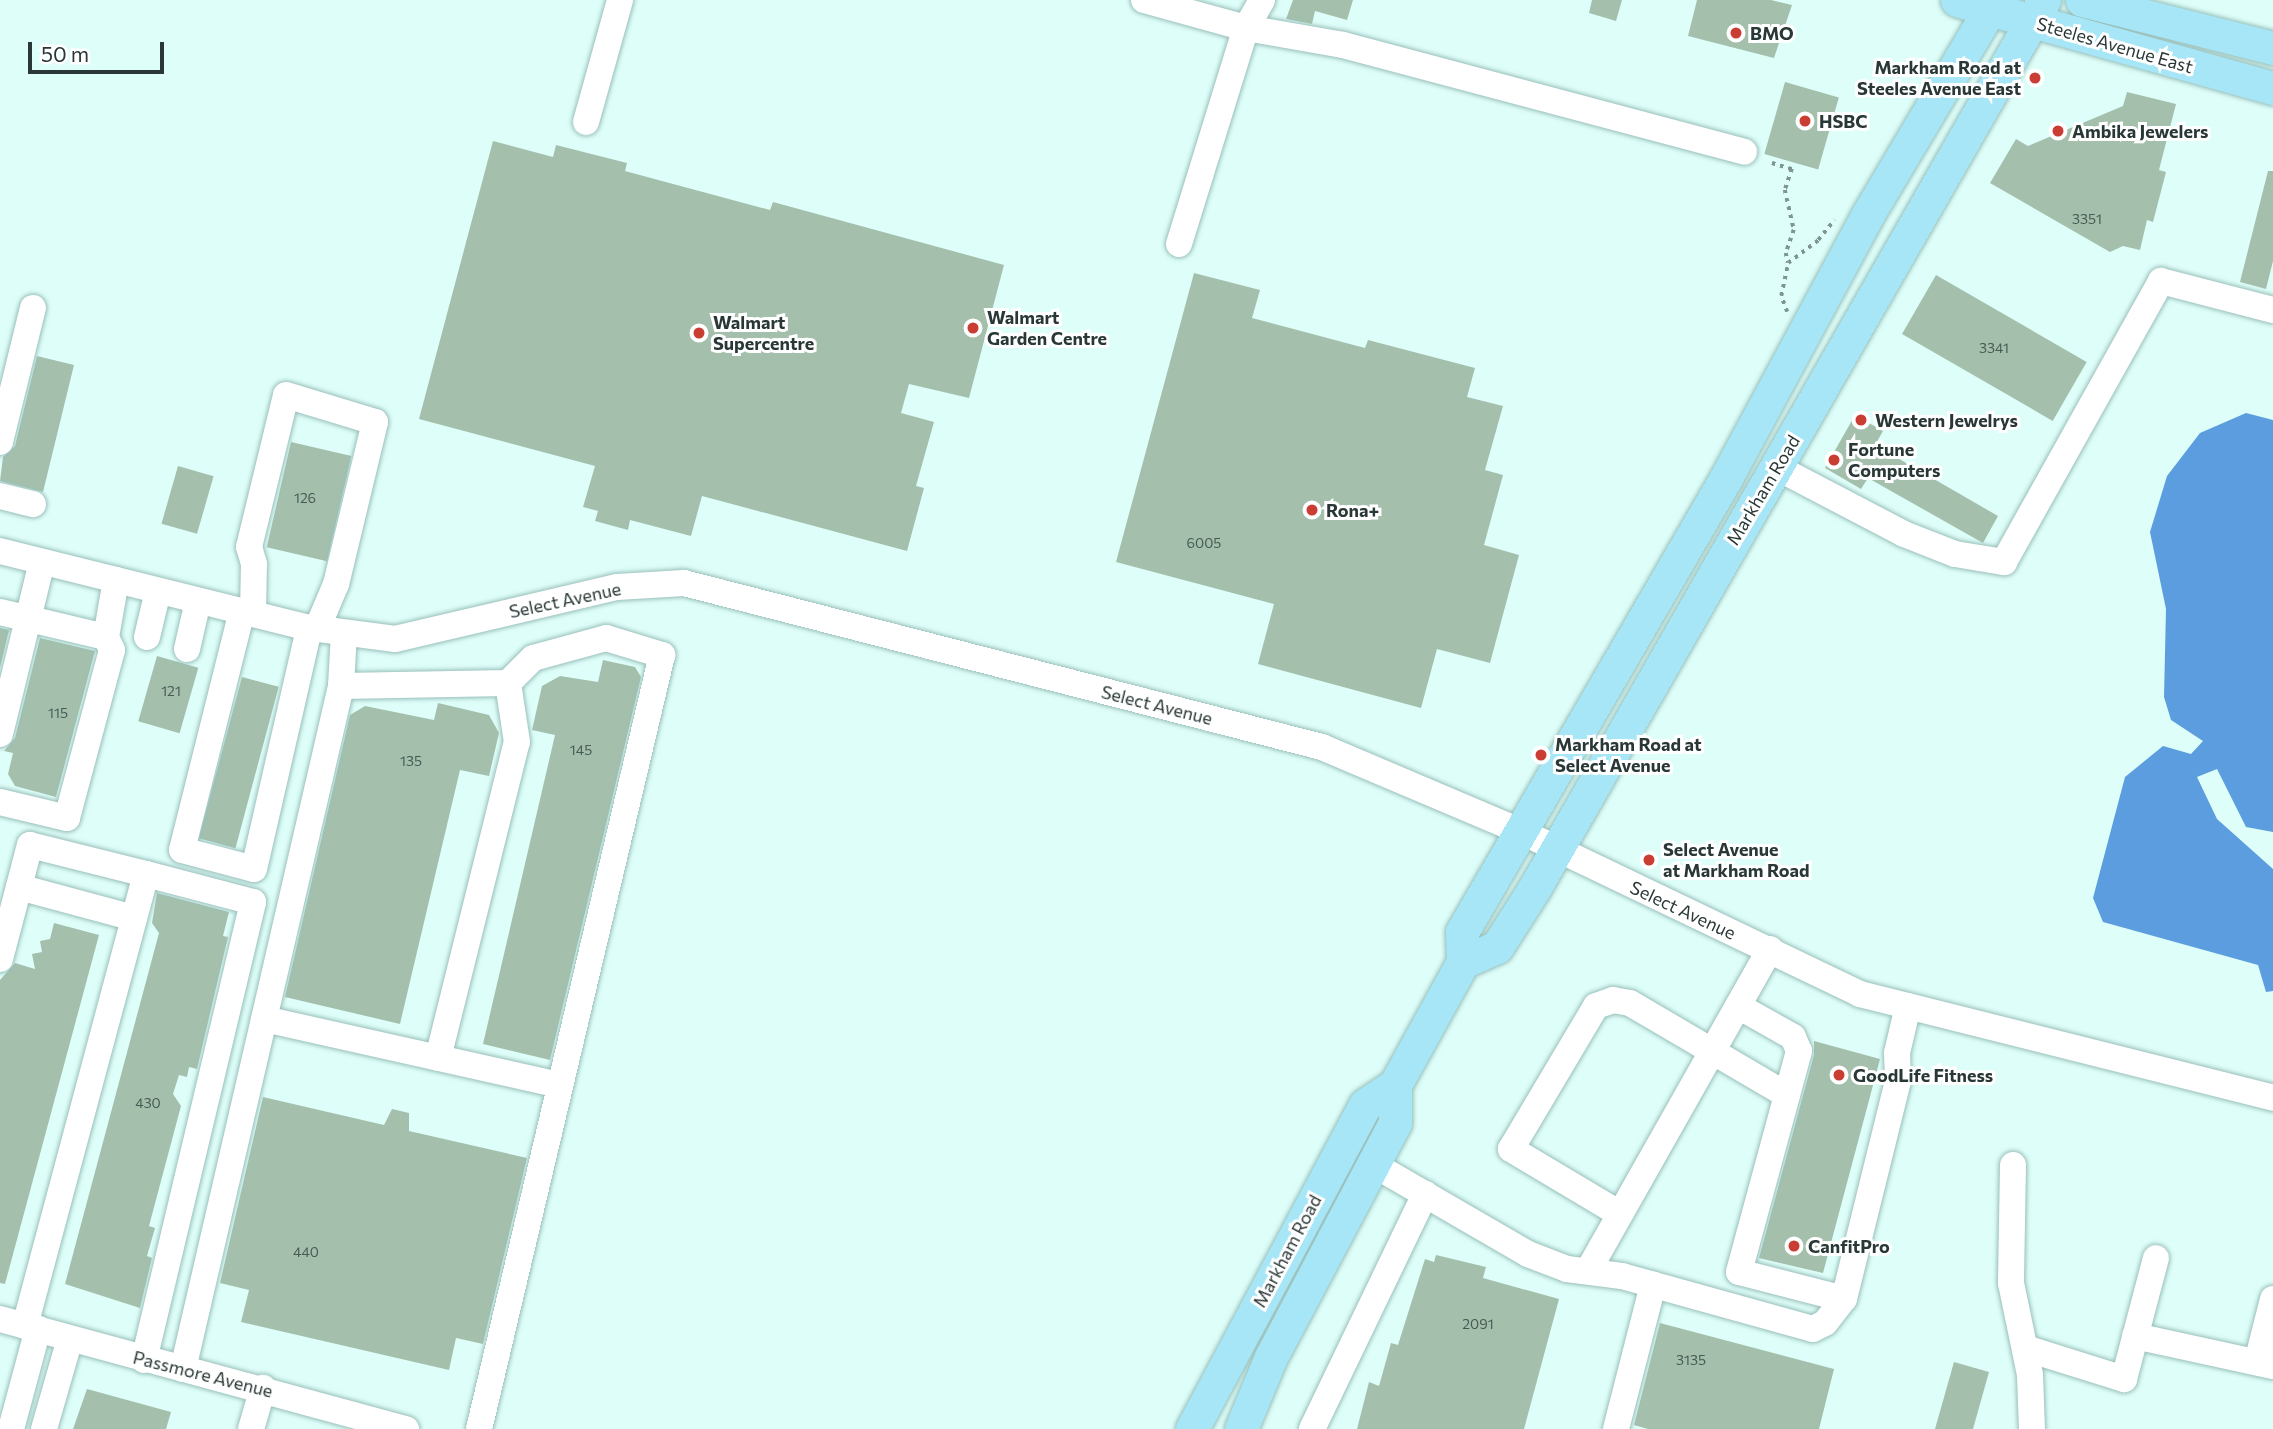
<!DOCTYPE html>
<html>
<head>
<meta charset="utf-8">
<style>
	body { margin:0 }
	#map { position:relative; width:2273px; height:1429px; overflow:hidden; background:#defef9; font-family:Commissioner,sans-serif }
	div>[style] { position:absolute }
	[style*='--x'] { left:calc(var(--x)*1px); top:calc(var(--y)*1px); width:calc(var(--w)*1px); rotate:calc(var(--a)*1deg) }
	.water>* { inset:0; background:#5b9dde }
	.building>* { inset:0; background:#a4c0ad; transform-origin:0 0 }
	.path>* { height:3.5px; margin-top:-1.75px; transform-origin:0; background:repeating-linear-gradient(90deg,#7e9592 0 3.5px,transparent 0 8.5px) }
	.roads { filter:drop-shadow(0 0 2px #99bfba) drop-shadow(0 0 2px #99bfba) }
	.minor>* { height:26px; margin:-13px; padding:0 13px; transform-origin:13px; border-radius:13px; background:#fff }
	.major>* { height:33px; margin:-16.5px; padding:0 16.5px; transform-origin:16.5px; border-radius:16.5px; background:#a6e6f7 }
	.dots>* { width:19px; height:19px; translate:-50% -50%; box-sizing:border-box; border:4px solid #fff; border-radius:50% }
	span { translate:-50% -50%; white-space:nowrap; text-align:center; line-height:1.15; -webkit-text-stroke:6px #fff; paint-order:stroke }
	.number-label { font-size:14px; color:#485a54 }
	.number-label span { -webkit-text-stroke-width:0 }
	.poi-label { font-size:18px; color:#293836; font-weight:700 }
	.left { translate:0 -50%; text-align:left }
	.right { translate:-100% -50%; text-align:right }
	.street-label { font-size:18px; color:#293836 }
	.scale { position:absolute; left:28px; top:42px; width:136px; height:32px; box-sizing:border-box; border:4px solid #293836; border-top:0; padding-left:9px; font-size:21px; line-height:24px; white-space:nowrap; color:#293836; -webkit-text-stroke:5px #fff; paint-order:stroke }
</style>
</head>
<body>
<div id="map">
	<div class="water">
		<div style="clip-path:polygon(2246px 413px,2273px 420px,2273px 832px,2246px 827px,2217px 769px,2197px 777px,2217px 819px,2273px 869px,2273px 991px,2266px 992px,2258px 965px,2103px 922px,2093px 898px,2125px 777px,2163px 746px,2191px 754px,2203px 741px,2171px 720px,2164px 697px,2166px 609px,2150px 532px,2167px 476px,2200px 433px)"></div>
	</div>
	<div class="building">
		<div style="clip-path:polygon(1293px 0,1353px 0,1347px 20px,1315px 11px,1312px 24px,1286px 19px)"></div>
		<div style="clip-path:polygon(1592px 0,1622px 0,1616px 21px,1589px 13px)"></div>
		<div style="clip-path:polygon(1697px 0,1771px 0,1792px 5px,1774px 58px,1688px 36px)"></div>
		<div style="left:1785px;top:82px;width:56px;height:75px;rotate:16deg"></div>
		<div style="clip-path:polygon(2127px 92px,2176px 104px,2159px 170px,2166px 172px,2153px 222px,2147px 220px,2140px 250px,2123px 246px,2110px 252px,1990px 183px,2016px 139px,2028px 146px,2123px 106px)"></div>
		<div style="clip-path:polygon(493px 141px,553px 157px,556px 145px,627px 163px,625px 171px,770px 210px,773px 202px,1004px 265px,969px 398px,909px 384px,901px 413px,934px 422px,916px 486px,924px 488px,907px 551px,702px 496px,691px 536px,630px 520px,628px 530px,595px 521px,598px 511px,583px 507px,595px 466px,419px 419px)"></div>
		<div style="clip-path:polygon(2268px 171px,2273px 171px,2273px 261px,2266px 289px,2240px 282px)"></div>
		<div style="clip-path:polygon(1194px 273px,1260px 290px,1252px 318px,1365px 348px,1368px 340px,1475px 368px,1467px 397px,1503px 406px,1485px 470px,1503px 475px,1484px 545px,1519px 555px,1490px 663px,1437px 649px,1421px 708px,1258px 664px,1274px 604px,1116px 562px)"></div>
		<div style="left:1936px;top:275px;width:174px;height:68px;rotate:30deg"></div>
		<div style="clip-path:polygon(37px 356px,74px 365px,43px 492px,0 481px,3px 457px,15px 446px)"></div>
		<div style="clip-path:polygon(1855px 415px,1883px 431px,1875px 445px,1998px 516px,1983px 543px,1868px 478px,1861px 489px,1825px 468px)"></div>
		<div style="left:291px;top:442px;width:62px;height:108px;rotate:13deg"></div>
		<div style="left:178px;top:466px;width:37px;height:60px;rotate:16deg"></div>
		<div style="clip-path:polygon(0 628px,9px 630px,0 668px)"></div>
		<div style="clip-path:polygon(40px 638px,95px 651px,56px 797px,15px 786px,8px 774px,13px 753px,4px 751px,15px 738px)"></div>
		<div style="left:157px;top:656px;width:43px;height:68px;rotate:16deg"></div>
		<div style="clip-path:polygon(603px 660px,635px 667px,641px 677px,550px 1060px,483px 1044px,555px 735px,532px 730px,542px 686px,560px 676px,598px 682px)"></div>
		<div style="left:242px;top:677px;width:38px;height:167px;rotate:15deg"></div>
		<div style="clip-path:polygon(438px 703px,489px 715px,499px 733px,489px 776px,460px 770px,400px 1024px,285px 997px,350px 715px,365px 706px,434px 720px)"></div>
		<div style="clip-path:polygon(157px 893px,229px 912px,223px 936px,228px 937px,197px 1069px,189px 1067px,187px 1077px,179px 1075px,173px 1094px,181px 1106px,149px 1226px,155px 1228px,147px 1256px,152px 1258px,140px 1308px,65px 1284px,159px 933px,152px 923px)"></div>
		<div style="clip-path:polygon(54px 923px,99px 935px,5px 1284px,0 1283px,0 980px,15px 963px,35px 969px,32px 954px,42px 952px,40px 941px,50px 939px)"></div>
		<div style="clip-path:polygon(1814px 1041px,1880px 1059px,1823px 1273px,1759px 1258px,1814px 1055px)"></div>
		<div style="clip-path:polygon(263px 1097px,384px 1125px,392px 1109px,409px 1113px,409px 1131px,527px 1158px,483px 1344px,456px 1338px,449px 1370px,241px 1322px,249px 1290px,220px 1283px)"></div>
		<div style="clip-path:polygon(1436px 1255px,1486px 1267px,1483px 1278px,1559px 1299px,1524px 1429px,1357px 1429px,1369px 1382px,1379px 1386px,1391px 1343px,1398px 1345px,1425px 1259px,1434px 1262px)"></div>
		<div style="clip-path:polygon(1660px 1323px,1834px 1369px,1819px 1429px,1648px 1429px,1634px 1425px)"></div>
		<div style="clip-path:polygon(1954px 1362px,1989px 1372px,1973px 1429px,1935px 1429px)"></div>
		<div style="clip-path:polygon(87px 1389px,171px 1412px,166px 1429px,73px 1429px)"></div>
	</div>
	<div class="path">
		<div style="--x:1772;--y:163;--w:21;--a:17"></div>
		<div style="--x:1792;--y:169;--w:22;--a:108"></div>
		<div style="--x:1785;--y:190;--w:41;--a:77.3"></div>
		<div style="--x:1794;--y:230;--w:24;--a:109"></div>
		<div style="--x:1786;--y:253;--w:10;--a:79"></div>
		<div style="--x:1787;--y:312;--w:17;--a:-111"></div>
		<div style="--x:1781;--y:296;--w:34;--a:-78"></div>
		<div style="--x:1788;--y:263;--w:38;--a:-37"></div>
		<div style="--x:1818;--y:240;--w:26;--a:-51"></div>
	</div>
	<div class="roads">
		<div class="minor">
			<div style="--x:1144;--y:0;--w:106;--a:15.4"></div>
			<div style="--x:1246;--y:28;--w:98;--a:9.9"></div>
			<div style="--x:1343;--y:45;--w:415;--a:14.9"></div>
			<div style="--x:586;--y:122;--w:127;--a:-74.4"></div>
			<div style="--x:1179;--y:244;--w:226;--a:-72.8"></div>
			<div style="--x:1246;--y:28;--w:32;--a:-60"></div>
			<div style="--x:0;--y:442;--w:138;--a:-76.2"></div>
			<div style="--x:1776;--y:467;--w:144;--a:27.6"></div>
			<div style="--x:1904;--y:534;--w:55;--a:21.4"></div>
			<div style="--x:1955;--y:554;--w:50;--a:9.3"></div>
			<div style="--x:2004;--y:562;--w:322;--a:-60.8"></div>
			<div style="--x:2161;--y:281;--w:116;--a:14.5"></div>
			<div style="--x:0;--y:496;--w:34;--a:14"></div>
			<div style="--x:0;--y:551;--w:313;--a:14"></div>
			<div style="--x:304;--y:627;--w:92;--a:7.5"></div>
			<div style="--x:395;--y:639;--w:228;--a:-13.2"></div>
			<div style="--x:617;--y:587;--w:67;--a:-3.4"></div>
			<div style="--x:684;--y:583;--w:659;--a:14.42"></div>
			<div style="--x:1322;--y:747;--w:217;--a:23"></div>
			<div style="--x:1522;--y:832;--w:375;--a:25.6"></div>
			<div style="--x:1860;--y:994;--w:426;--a:14.1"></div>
			<div style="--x:242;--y:611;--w:246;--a:104.1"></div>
			<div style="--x:182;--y:850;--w:74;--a:14.8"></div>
			<div style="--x:254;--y:869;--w:247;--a:-77.1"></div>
			<div style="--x:0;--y:612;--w:109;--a:13.3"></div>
			<div style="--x:253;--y:614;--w:50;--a:-88.9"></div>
			<div style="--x:254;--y:564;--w:18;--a:-106"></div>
			<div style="--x:249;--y:547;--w:156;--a:-76.3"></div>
			<div style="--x:286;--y:395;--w:93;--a:16.9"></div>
			<div style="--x:375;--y:422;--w:167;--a:103.5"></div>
			<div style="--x:336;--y:584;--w:49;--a:112.9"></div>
			<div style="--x:147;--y:637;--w:47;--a:-76.6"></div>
			<div style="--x:187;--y:649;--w:49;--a:-77.1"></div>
			<div style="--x:341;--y:686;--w:167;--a:-1"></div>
			<div style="--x:508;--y:683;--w:35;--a:-45"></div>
			<div style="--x:533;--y:658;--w:76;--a:-15.3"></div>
			<div style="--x:606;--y:638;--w:59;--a:16.9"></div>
			<div style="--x:662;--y:655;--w:795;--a:103.3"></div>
			<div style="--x:0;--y:734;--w:177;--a:-76.3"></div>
			<div style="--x:0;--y:802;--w:69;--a:13.4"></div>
			<div style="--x:67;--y:818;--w:174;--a:-75"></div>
			<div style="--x:112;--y:650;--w:14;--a:-115"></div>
			<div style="--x:106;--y:637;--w:58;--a:-80"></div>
			<div style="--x:19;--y:887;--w:119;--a:15.1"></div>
			<div style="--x:0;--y:959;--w:118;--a:-75.3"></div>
			<div style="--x:30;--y:845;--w:120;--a:14"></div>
			<div style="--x:146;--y:874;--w:468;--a:105"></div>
			<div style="--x:1738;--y:1006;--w:63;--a:29.4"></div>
			<div style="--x:1793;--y:1037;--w:15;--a:67"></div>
			<div style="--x:1799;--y:1051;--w:229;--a:105.2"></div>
			<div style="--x:1739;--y:1272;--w:108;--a:14.4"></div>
			<div style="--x:264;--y:1019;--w:303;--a:12.6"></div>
			<div style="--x:438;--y:1058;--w:326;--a:-76"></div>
			<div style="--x:517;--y:742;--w:60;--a:-98.7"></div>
			<div style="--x:1371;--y:1163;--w:181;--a:30.1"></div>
			<div style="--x:1528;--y:1254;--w:42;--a:21"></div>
			<div style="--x:1567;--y:1269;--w:55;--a:7.3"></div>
			<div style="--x:1622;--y:1276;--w:198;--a:15.5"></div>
			<div style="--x:1813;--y:1329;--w:13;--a:-27"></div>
			<div style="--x:1825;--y:1323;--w:31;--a:-52"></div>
			<div style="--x:1844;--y:1299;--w:225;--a:-76.1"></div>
			<div style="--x:1898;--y:1081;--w:28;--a:-92"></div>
			<div style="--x:1897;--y:1053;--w:48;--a:-76.8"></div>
			<div style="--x:2013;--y:1165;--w:118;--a:91"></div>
			<div style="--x:2011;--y:1283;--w:94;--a:78.3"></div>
			<div style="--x:2030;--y:1375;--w:54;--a:87.9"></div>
			<div style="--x:1620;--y:1214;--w:127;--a:-149.2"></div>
			<div style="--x:1511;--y:1149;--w:166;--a:-59.3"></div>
			<div style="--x:1596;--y:1006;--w:18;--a:-19"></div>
			<div style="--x:1613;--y:1000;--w:17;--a:10"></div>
			<div style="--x:1630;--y:1003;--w:182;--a:30.4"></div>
			<div style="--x:1588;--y:1271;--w:370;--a:-60.5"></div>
			<div style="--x:0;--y:1319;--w:421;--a:15.2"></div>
			<div style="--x:2135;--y:1336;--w:141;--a:12.3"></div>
			<div style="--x:2025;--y:1348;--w:104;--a:17.4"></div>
			<div style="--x:2124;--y:1379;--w:125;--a:-75.2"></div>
			<div style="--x:144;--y:1360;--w:471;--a:-76.6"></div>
			<div style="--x:253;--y:902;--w:111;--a:-165.3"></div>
			<div style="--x:2257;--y:1362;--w:65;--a:-75.7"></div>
			<div style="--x:183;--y:1369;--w:701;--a:-76.97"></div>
			<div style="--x:341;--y:686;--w:53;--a:-86.8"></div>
			<div style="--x:11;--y:1429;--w:104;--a:-74.9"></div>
			<div style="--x:44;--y:1429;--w:94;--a:-73.9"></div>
			<div style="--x:251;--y:1429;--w:43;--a:-73.7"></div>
			<div style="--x:1312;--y:1429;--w:261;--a:-64.3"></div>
			<div style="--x:1616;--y:1429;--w:149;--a:-75.6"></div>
		</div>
		<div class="major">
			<div style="--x:1957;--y:0;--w:328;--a:15.6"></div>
			<div style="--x:2082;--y:0;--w:197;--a:14.1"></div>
			<div style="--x:1463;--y:962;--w:37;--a:-24"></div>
			<div style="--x:1497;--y:947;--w:69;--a:-57.5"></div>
			<div style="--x:1534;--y:889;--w:1025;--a:-60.16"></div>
			<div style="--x:1192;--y:1429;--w:367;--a:-61.9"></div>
			<div style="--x:1365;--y:1105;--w:36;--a:-34"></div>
			<div style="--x:1395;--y:1085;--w:141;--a:-61.1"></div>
			<div style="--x:1463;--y:962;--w:30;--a:-92"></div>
			<div style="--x:1462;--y:932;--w:525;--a:-59.82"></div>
			<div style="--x:1726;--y:478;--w:298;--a:-61.7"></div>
			<div style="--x:1867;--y:216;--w:251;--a:-59.3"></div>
			<div style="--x:1241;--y:1429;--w:78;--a:-67.4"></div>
			<div style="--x:1271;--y:1357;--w:265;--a:-62.1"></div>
			<div style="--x:1395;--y:1123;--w:38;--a:-90"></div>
		</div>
	</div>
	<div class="dots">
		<div style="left:1736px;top:33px;background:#ca3d32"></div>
		<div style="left:2035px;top:78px;background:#ca3d32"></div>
		<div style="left:1805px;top:121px;background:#ca3d32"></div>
		<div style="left:2058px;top:131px;background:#ca3d32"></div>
		<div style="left:973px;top:328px;background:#ca3d32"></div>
		<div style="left:699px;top:333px;background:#ca3d32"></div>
		<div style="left:1861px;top:420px;background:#ca3d32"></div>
		<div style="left:1834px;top:460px;background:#ca3d32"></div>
		<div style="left:1312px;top:510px;background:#ca3d32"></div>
		<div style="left:1541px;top:755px;background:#ca3d32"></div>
		<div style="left:1649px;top:860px;background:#ca3d32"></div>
		<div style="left:1839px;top:1075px;background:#ca3d32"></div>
		<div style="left:1794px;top:1246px;background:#ca3d32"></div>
	</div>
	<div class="number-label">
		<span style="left:2087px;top:219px">3351</span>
		<span style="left:1994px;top:348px">3341</span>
		<span style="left:305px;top:498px">126</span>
		<span style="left:1204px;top:543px">6005</span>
		<span style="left:171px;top:691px">121</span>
		<span style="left:58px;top:713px">115</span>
		<span style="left:581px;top:750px">145</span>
		<span style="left:411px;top:761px">135</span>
		<span style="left:148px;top:1103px">430</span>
		<span style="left:306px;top:1252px">440</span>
		<span style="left:1478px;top:1324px">2091</span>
		<span style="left:1691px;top:1360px">3135</span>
	</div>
	<div class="poi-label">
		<span class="left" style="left:1750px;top:33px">BMO</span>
		<span class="right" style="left:2021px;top:78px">Markham Road at<br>Steeles Avenue East</span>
		<span class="left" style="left:1819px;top:121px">HSBC</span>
		<span class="left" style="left:2072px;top:131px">Ambika Jewelers</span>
		<span class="left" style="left:987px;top:328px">Walmart<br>Garden Centre</span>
		<span class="left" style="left:713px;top:333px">Walmart<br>Supercentre</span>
		<span class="left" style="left:1875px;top:420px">Western Jewelrys</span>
		<span class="left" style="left:1848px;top:460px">Fortune<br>Computers</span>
		<span class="left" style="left:1326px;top:510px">Rona+</span>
		<span class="left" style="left:1555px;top:755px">Markham Road at<br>Select Avenue</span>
		<span class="left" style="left:1663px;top:860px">Select Avenue<br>at Markham Road</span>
		<span class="left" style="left:1853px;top:1075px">GoodLife Fitness</span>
		<span class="left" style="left:1808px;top:1246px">CanfitPro</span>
	</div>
	<div class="street-label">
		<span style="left:2115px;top:45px;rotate:16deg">Steeles Avenue East</span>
		<span style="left:1763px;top:490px;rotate:-59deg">Markham Road</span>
		<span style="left:565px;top:600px;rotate:-12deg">Select Avenue</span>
		<span style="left:1157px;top:705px;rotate:14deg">Select Avenue</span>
		<span style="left:1683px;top:910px;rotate:25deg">Select Avenue</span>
		<span style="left:1287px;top:1251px;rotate:-62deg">Markham Road</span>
		<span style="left:203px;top:1374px;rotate:14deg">Passmore Avenue</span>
	</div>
	<div class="scale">50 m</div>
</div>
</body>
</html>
